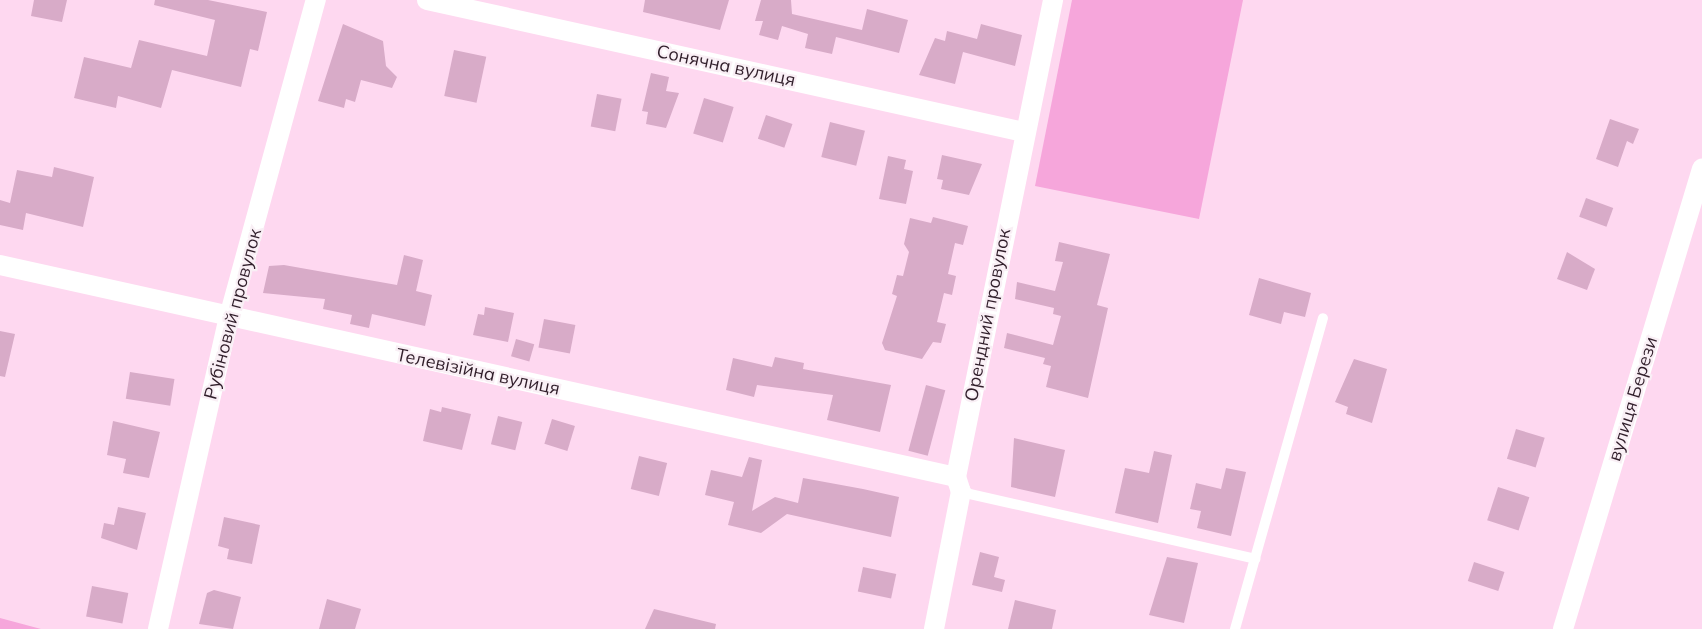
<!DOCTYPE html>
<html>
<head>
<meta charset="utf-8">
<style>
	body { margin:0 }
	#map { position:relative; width:1702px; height:629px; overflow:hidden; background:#fed8f0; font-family:Mulish,sans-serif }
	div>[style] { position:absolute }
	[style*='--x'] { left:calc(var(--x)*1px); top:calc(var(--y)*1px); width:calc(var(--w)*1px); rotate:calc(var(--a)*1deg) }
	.green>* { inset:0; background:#f6a6db }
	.building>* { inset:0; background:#d8abc8; transform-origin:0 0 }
	.lane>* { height:10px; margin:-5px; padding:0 5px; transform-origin:5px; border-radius:5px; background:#fff }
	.street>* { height:20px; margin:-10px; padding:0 10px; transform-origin:10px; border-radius:10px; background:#fff }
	span { translate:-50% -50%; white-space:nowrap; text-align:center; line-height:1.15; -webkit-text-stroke:4.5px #f9eff5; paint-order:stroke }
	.street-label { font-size:18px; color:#301e2a }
</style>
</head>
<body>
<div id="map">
	<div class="green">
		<div style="clip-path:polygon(1072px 0,1243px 0,1199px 219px,1035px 186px)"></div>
		<div style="clip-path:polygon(0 618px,41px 629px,0 629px)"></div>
	</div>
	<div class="building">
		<div style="clip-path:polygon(34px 0,67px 0,62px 22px,31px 16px)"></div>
		<div style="clip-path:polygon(155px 0,208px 0,267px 12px,258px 51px,250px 49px,241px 87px,172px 70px,161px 108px,118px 96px,116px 108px,74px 98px,84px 57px,131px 68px,139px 40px,207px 56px,215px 20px,154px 5px)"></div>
		<div style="clip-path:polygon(645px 0,729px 0,720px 30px,643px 12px)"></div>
		<div style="clip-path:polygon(761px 0,791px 0,792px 14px,862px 30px,867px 9px,908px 20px,899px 53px,836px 37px,832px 54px,805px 48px,808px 34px,782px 26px,778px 40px,759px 35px,763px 21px,755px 21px)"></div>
		<div style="clip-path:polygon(343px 24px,383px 41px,386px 66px,397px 77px,392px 88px,361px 80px,355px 102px,346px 99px,344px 108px,318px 101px)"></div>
		<div style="clip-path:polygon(981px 24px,1022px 35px,1015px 66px,963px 52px,955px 84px,919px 75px,935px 38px,945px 41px,947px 31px,977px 39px)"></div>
		<div style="left:454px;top:50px;width:33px;height:47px;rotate:12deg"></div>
		<div style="clip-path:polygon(651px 73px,669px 77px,666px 91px,679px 93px,666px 128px,646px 124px,648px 112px,642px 111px)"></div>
		<div style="left:597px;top:94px;width:25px;height:33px;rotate:11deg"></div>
		<div style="left:704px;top:98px;width:31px;height:37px;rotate:17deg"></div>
		<div style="left:766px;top:115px;width:28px;height:25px;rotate:19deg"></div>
		<div style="clip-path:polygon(1610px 119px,1639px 129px,1633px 144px,1627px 141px,1618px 167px,1596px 159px)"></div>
		<div style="left:830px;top:122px;width:36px;height:36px;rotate:14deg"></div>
		<div style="clip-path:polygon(942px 155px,982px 164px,969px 195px,941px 189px,943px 180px,937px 179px)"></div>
		<div style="clip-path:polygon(888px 156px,906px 160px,904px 169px,913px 171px,906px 204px,879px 199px)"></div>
		<div style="clip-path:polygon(54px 167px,94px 177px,83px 227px,26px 213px,23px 230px,0 225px,0 200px,10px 203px,17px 170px,52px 177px)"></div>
		<div style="left:1586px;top:198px;width:29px;height:20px;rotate:20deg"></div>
		<div style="clip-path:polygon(933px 217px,968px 226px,963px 245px,955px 243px,948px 274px,956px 276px,952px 295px,944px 293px,937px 322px,946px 324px,941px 343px,933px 342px,922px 359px,885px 350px,882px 343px,897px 296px,892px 294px,897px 275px,903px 276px,909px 252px,904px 244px,910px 218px,931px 223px)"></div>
		<div style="clip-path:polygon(1059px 242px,1110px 254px,1097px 305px,1108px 308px,1088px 398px,1046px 387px,1051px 366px,1043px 364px,1045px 358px,1004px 348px,1007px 333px,1053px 345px,1061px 316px,1053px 314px,1054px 308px,1015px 299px,1017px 282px,1055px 291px,1063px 262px,1055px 261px)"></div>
		<div style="clip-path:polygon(1567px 252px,1595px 269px,1587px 290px,1557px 279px)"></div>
		<div style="clip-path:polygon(404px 255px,423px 260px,416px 291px,432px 295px,425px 326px,372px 314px,369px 328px,350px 324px,352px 315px,323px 309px,325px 299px,263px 293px,269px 266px,284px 265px,397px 285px)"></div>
		<div style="clip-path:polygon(1259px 278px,1311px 293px,1305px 317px,1284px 312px,1281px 324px,1249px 315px)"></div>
		<div style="clip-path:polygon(485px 307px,514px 313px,508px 342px,473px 335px,478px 314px,484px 315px)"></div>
		<div style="left:544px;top:319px;width:32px;height:29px;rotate:11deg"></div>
		<div style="clip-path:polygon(0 331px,15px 334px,5px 377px,0 376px)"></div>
		<div style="left:516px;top:339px;width:19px;height:18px;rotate:16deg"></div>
		<div style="clip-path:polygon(775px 357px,804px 363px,803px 369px,891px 385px,880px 432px,827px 420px,833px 395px,757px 385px,754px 397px,726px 390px,733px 358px,772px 367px)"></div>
		<div style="clip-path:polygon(1354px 359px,1387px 369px,1372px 423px,1346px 414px,1348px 407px,1335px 402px)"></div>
		<div style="left:130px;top:372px;width:45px;height:27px;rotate:9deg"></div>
		<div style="left:926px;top:385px;width:20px;height:68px;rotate:15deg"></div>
		<div style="clip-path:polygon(442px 407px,471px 414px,462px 450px,423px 441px,430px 409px,441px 412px)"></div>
		<div style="left:498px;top:416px;width:25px;height:29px;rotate:14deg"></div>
		<div style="left:552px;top:419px;width:24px;height:26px;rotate:17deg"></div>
		<div style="clip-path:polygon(113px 421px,160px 432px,149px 478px,123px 473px,126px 459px,107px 455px)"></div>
		<div style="left:1516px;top:429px;width:30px;height:31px;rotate:17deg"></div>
		<div style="clip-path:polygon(1014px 438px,1065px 450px,1055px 497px,1011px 487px)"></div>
		<div style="clip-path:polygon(1154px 451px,1172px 455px,1158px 523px,1115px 513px,1125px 468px,1149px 473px)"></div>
		<div style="left:639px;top:456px;width:29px;height:34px;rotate:14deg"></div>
		<div style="clip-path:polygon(749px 457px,762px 460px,752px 511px,775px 497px,798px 503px,803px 478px,863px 489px,899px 497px,891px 537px,787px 514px,761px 533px,728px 525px,734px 502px,705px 495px,711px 470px,742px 477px)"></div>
		<div style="clip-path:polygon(1226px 468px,1246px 472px,1231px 536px,1197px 528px,1201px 511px,1190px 509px,1196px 483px,1221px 489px)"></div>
		<div style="left:1498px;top:487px;width:33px;height:35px;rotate:18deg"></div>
		<div style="clip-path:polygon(118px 507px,146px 513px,137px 550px,101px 538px,104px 523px,114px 525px)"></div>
		<div style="clip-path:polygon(224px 517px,260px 525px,252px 564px,227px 559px,229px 549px,218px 546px)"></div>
		<div style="clip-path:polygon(980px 552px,999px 557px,994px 577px,1005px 580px,1002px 592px,972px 585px)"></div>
		<div style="clip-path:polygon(1167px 557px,1198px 563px,1184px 623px,1149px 615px)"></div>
		<div style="left:1474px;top:562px;width:32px;height:20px;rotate:18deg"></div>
		<div style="left:863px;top:567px;width:34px;height:25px;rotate:12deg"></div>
		<div style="left:92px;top:586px;width:37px;height:31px;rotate:11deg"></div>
		<div style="clip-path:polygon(214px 590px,241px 597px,233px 629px,199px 624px,207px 593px)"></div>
		<div style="clip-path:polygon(327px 599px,361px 609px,355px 629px,319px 629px)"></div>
		<div style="clip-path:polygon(1015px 600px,1056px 610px,1052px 629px,1008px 629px)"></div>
		<div style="clip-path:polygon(654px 609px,716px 624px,715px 629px,645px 629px)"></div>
	</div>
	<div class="lane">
		<div style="--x:961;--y:492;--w:302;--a:12.8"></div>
		<div style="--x:1235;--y:629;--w:323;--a:-74.2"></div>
	</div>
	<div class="street">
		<div style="--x:427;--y:0;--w:611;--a:12.47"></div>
		<div style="--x:0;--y:265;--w:979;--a:12.5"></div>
		<div style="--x:158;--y:629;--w:320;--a:-77.2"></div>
		<div style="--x:229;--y:317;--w:329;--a:-74.7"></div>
		<div style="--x:934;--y:629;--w:140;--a:-78.9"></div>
		<div style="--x:961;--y:492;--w:16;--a:-108"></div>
		<div style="--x:956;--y:477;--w:487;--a:-78.5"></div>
		<div style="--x:1563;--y:629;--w:481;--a:-73.2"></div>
	</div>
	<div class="street-label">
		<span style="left:726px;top:66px;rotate:12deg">Сонячна вулиця</span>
		<span style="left:233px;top:314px;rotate:-75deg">Рубіновий провулок</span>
		<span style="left:988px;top:315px;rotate:-79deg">Орендний провулок</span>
		<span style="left:478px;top:372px;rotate:12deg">Телевізійна вулиця</span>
		<span style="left:1633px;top:399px;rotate:-73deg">вулиця Берези</span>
	</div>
</div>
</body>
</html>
